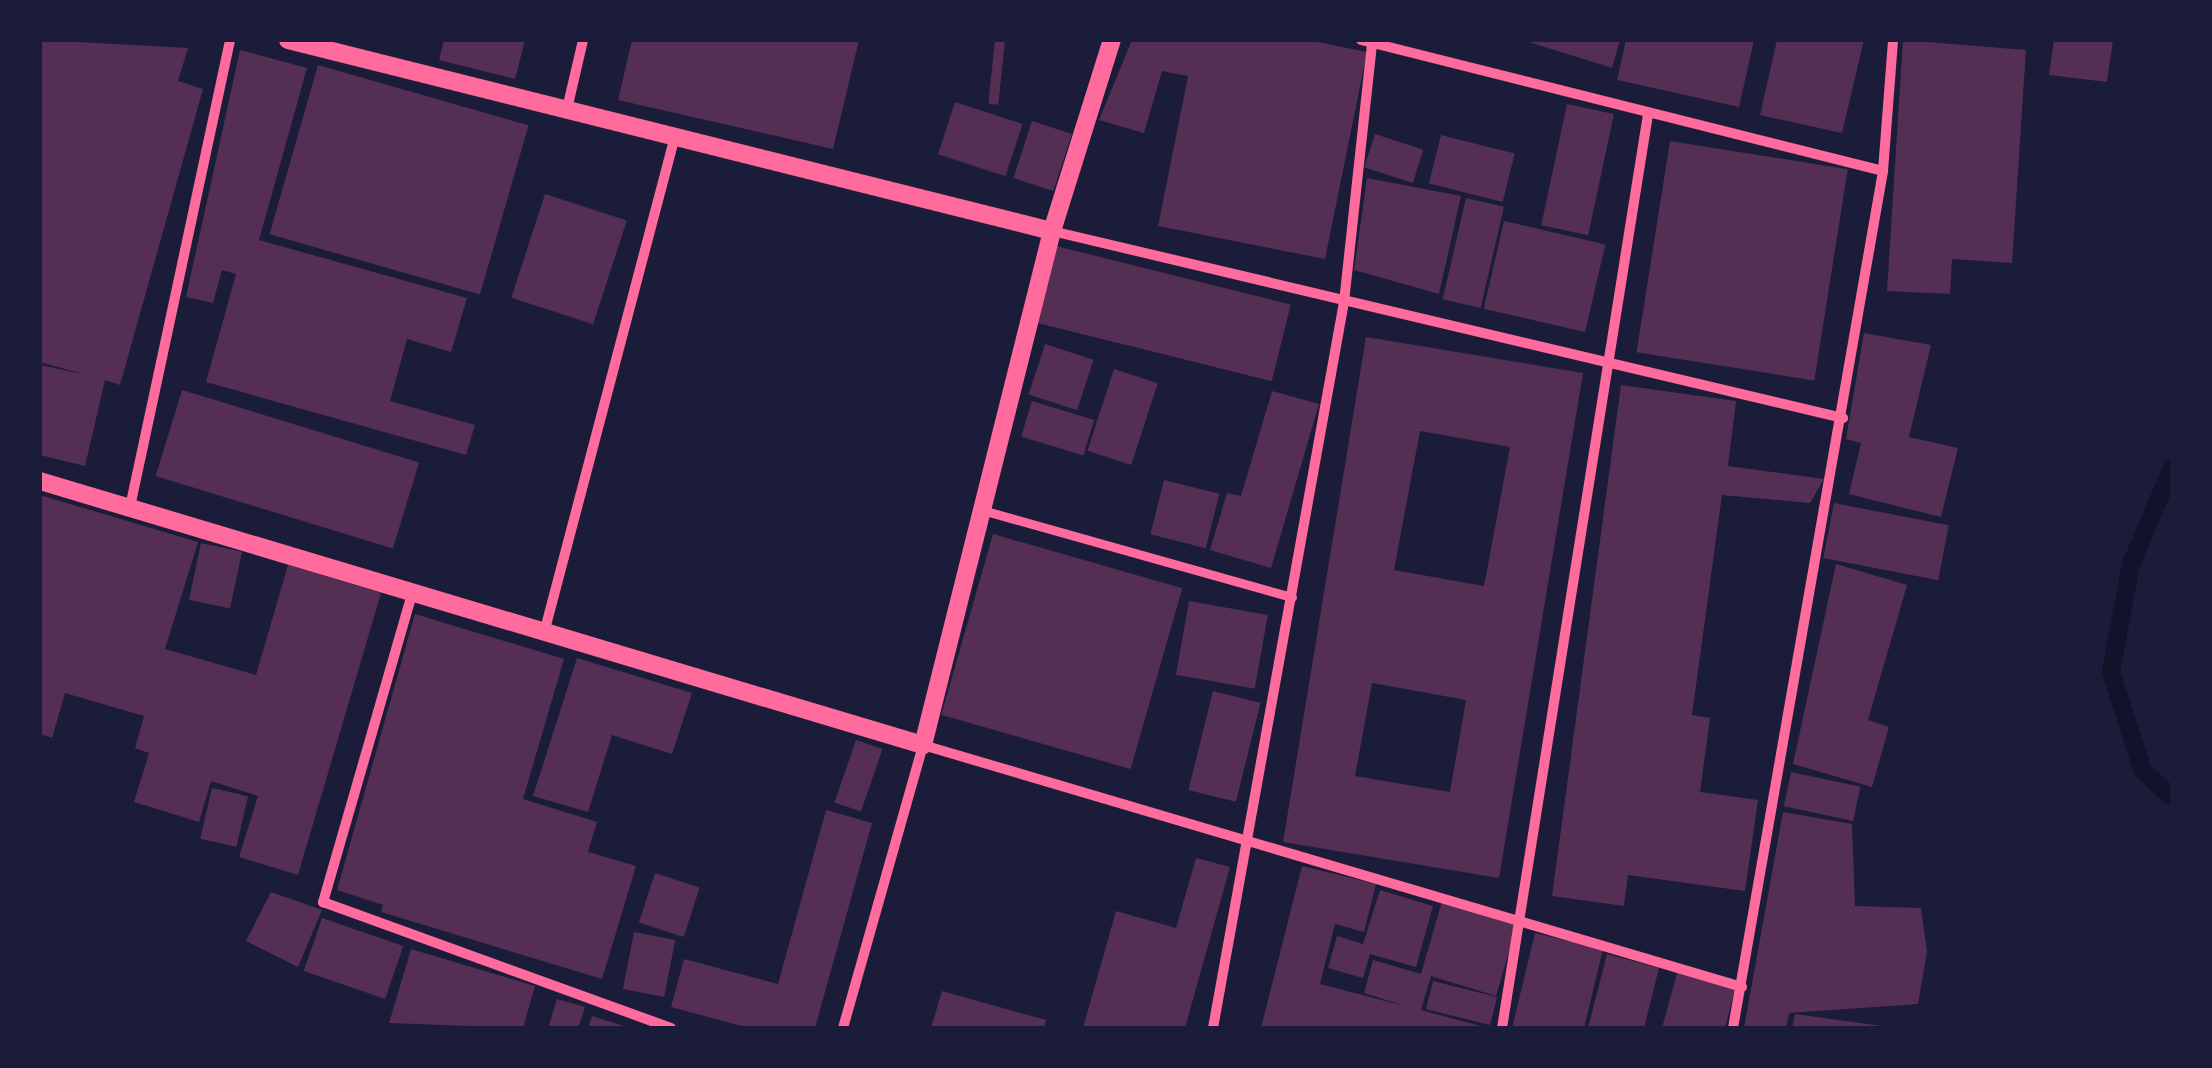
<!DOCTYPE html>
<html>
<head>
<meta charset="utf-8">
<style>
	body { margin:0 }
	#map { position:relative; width:2212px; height:1068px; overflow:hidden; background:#1b1b3a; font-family:"Varela Round",sans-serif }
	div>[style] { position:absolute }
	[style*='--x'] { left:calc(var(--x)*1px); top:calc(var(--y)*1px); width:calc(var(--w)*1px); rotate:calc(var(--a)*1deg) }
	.stream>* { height:18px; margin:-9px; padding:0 9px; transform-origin:9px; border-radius:9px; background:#12122b }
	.building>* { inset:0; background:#542f53; transform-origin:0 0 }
	.pedestrian>* { height:9px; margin:-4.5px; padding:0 4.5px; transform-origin:4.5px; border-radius:4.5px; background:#ff6b9d }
	.minor>* { height:10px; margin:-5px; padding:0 5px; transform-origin:5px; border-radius:5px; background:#ff6b9d }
	.tertiary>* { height:18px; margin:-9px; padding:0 9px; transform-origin:9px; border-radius:9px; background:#ff6b9d }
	span { translate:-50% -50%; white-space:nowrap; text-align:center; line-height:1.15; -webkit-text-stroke:8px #1b1b3a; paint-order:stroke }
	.frame { position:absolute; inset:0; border:42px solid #1b1b3a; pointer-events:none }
</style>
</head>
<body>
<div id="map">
	<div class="stream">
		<div style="--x:2172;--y:468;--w:104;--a:113.1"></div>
		<div style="--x:2131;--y:564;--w:110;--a:100.5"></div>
		<div style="--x:2111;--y:672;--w:104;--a:72.1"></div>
		<div style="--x:2143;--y:771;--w:39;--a:42"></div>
	</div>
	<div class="building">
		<div style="clip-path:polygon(40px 40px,188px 48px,178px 81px,203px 89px,120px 385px,105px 380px,85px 466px,40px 455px,40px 365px,87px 375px,40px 362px)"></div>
		<div style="clip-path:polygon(444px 40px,525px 40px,515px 79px,439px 60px)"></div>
		<div style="clip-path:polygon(632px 40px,859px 40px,833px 149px,618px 100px)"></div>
		<div style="left:995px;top:40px;width:10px;height:64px;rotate:6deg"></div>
		<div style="clip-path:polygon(1132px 40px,1308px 40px,1367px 52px,1325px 259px,1158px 226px,1188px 76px,1162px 71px,1144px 133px,1099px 120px)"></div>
		<div style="clip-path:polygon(1522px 40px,1620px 40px,1612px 68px)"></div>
		<div style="clip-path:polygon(1626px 40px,1754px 40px,1739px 107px,1617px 80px)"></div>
		<div style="clip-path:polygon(1777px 40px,1864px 40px,1842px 133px,1760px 115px)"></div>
		<div style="clip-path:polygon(1903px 40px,2026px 50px,2012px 263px,1952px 259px,1950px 294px,1887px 291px)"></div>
		<div style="clip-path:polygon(2054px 40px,2113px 40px,2107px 82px,2049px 75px)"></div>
		<div style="clip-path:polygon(240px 50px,307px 68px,259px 240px,467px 298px,451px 352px,407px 339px,390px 401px,475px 425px,466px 455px,206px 382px,236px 274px,222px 270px,213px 303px,186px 297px)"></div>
		<div style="left:318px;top:65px;width:219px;height:176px;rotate:16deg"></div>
		<div style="left:955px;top:102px;width:71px;height:55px;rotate:18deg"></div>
		<div style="left:1567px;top:104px;width:48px;height:124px;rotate:12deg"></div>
		<div style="left:1032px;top:121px;width:42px;height:60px;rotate:18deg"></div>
		<div style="left:1375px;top:134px;width:51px;height:35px;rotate:18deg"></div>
		<div style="left:1441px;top:135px;width:76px;height:50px;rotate:14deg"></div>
		<div style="left:1670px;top:141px;width:180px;height:214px;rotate:9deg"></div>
		<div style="clip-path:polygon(1367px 178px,1461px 196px,1439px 294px,1354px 270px)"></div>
		<div style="left:545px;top:194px;width:86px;height:109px;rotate:18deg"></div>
		<div style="left:1466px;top:198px;width:39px;height:104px;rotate:13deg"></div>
		<div style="left:1504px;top:221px;width:104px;height:90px;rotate:13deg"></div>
		<div style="left:1056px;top:246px;width:242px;height:79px;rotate:14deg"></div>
		<div style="clip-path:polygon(1864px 333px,1931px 345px,1909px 437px,1958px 448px,1941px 517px,1849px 494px,1861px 443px,1846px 439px)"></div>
		<div style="clip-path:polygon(evenodd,1366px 337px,1583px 373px,1499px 878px,1283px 842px,1366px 337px,1420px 431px,1510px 447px,1484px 586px,1394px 570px,1420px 431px,1366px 337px,1372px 683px,1466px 700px,1450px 792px,1355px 776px,1372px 683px)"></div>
		<div style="left:1045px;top:344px;width:51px;height:53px;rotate:18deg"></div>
		<div style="left:1114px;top:369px;width:46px;height:86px;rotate:18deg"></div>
		<div style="clip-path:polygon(1621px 385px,1736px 401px,1728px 466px,1824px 479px,1810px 503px,1722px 495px,1692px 715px,1710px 718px,1700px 792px,1758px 800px,1745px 891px,1628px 875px,1624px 906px,1552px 896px)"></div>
		<div style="left:182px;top:390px;width:248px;height:90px;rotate:17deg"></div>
		<div style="clip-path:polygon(1272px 391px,1319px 404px,1271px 568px,1210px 550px,1227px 493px,1241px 496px)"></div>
		<div style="left:1032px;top:401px;width:65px;height:37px;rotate:17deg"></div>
		<div style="left:1164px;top:480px;width:57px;height:56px;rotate:14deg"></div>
		<div style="clip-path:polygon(40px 495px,198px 542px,165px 649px,256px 675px,288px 565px,381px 593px,298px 875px,239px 857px,258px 796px,211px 781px,199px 822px,134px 802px,149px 753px,135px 748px,144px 716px,65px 693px,52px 738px,40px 734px)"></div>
		<div style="left:1834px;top:503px;width:117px;height:56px;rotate:11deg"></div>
		<div style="left:993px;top:534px;width:197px;height:188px;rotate:16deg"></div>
		<div style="left:201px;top:543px;width:42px;height:58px;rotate:12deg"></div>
		<div style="clip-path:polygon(1836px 564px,1907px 585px,1868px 720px,1889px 727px,1872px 787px,1793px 764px)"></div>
		<div style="left:1189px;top:601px;width:80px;height:75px;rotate:10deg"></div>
		<div style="clip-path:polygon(415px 614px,564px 659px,523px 799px,597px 822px,588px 852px,636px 866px,602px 979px,381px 912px,383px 905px,337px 890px)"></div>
		<div style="clip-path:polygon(577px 658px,692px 693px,672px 754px,612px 735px,588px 812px,533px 796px)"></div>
		<div style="left:1213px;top:691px;width:49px;height:102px;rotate:14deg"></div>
		<div style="left:856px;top:740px;width:28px;height:66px;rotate:19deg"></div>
		<div style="left:1791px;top:772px;width:71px;height:35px;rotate:12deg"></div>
		<div style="left:212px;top:788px;width:37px;height:52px;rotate:13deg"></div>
		<div style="clip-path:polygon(826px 810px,872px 823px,815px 1028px,749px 1028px,671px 1007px,684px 959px,778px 984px)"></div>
		<div style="clip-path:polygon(1783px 812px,1852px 824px,1855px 906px,1921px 908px,1927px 952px,1918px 1004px,1789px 1013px,1786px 1028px,1744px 1028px)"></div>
		<div style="clip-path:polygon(1196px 858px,1230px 867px,1185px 1028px,1083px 1028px,1116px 911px,1176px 928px)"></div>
		<div style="clip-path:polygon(1302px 866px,1376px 884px,1364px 932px,1335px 924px,1320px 984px,1408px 1007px,1364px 993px,1373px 960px,1421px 974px,1442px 901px,1517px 924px,1496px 996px,1431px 976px,1421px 1010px,1488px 1028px,1261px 1028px)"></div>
		<div style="left:655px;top:873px;width:47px;height:52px;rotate:18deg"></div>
		<div style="clip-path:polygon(1380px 890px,1433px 906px,1416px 967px,1370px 954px,1363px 978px,1328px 968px,1337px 936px,1363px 944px)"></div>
		<div style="clip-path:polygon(271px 892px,322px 910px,298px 967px,246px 941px)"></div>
		<div style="left:322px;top:918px;width:86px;height:56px;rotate:19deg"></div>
		<div style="left:634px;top:932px;width:42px;height:58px;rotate:11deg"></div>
		<div style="clip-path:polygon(1535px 933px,1603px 949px,1584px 1028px,1512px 1028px)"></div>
		<div style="clip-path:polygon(411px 949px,535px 986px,523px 1028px,389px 1023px)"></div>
		<div style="clip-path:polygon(1607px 954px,1659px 968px,1644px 1028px,1588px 1028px)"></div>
		<div style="clip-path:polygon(1678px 970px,1736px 986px,1725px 1028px,1662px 1028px)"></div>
		<div style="left:1433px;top:981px;width:66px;height:29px;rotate:14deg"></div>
		<div style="clip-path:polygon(942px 991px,1046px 1020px,1044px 1028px,931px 1028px)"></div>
		<div style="clip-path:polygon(557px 999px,585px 1007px,578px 1028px,548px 1028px)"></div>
		<div style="clip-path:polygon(1795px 1014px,1882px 1026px,1881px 1028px,1792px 1028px)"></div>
		<div style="clip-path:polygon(592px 1016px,627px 1027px,627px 1028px,588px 1028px)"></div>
	</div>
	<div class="pedestrian">
		<div style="--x:982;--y:510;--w:322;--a:15.7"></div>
	</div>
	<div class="minor">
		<div style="--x:1361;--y:40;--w:538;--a:14.09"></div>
		<div style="--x:567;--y:109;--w:71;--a:-76.9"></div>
		<div style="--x:1052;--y:231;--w:813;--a:13.3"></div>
		<div style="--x:130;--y:507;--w:478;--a:-77.9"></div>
		<div style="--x:412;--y:594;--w:321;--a:106.1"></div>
		<div style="--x:323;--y:902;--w:370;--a:19.9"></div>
		<div style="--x:544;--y:633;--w:514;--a:-75.23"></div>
		<div style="--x:843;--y:1028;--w:294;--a:-74.2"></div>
		<div style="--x:923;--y:745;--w:854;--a:16.46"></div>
		<div style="--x:1213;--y:1028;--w:738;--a:-79.77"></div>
		<div style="--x:1344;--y:302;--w:261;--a:-83.8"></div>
		<div style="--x:1502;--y:1028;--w:926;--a:-80.92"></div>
		<div style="--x:1733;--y:1028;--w:870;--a:-80.07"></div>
		<div style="--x:1883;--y:171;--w:131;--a:-85.6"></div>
	</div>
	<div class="tertiary">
		<div style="--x:288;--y:40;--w:788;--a:14.04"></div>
		<div style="--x:40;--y:481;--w:922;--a:16.65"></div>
		<div style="--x:923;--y:745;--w:530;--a:-75.91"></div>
		<div style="--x:1052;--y:231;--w:200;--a:-72.6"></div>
	</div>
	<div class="frame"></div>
</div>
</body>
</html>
